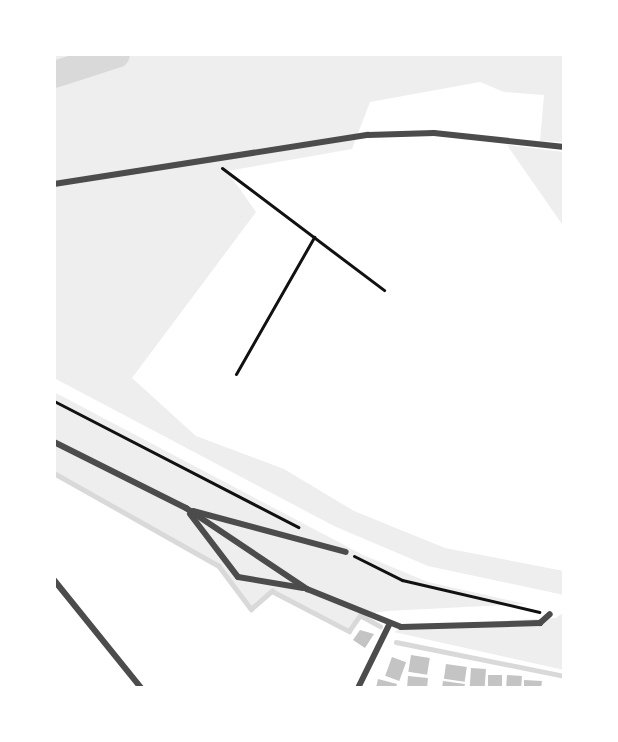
<!DOCTYPE html>
<html>
<head>
<meta charset="utf-8">
<style>
	body { margin:0 }
	#map { position:relative; width:618px; height:742px; overflow:hidden; background:#fff; font-family:Barlow,sans-serif }
	div>[style] { position:absolute }
	[style*='--x'] { left:calc(var(--x)*1px); top:calc(var(--y)*1px); width:calc(var(--w)*1px); rotate:calc(var(--a)*1deg) }
	.green>* { inset:0; background:#eee }
	.stream>* { height:4.5px; margin:-2.25px; padding:0 2.25px; transform-origin:2.25px; border-radius:2.25px; background:#d9d9d9 }
	.river>* { height:27px; margin:-13.5px; padding:0 13.5px; transform-origin:13.5px; border-radius:13.5px; background:#d9d9d9 }
	.building>* { inset:0; background:#c4c4c4; transform-origin:0 0 }
	.path>* { height:3px; margin:-1.5px; padding:0 1.5px; transform-origin:1.5px; border-radius:1.5px; background:#111 }
	.minor>* { height:6px; margin:-3px; padding:0 3px; transform-origin:3px; border-radius:3px; background:#4c4c4c }
	span { translate:-50% -50%; white-space:nowrap; text-align:center; line-height:1.15; -webkit-text-stroke:5px #fff; paint-order:stroke }
	.frame { position:absolute; inset:0; border:56px solid #fff; pointer-events:none }
</style>
</head>
<body>
<div id="map">
	<div class="green">
		<div style="clip-path:polygon(54px 54px,564px 54px,564px 142px,540px 141px,544px 95px,504px 92px,480px 82px,370px 102px,352px 149px,227px 171px,256px 212px,132px 378px,196px 436px,284px 469px,354px 511px,445px 548px,564px 571px,564px 595px,428px 566px,334px 526px,54px 378px)"></div>
		<div style="clip-path:polygon(507px 145px,564px 152px,564px 227px)"></div>
		<div style="clip-path:polygon(54px 392px,363px 555px,428px 582px,526px 604px,387px 611px,360px 615px,349px 631px,272px 591px,251px 609px,219px 566px,54px 473px)"></div>
		<div style="clip-path:polygon(564px 612px,564px 670px,394px 632px,404px 626px,556px 618px)"></div>
	</div>
	<div class="stream">
		<div style="--x:54;--y:473;--w:189;--a:29.4"></div>
		<div style="--x:219;--y:566;--w:54;--a:53.3"></div>
		<div style="--x:251;--y:609;--w:28;--a:-41"></div>
		<div style="--x:272;--y:591;--w:87;--a:27.5"></div>
		<div style="--x:349;--y:631;--w:19;--a:-55"></div>
		<div style="--x:360;--y:615;--w:23;--a:29"></div>
		<div style="--x:396;--y:642;--w:171;--a:11.4"></div>
	</div>
	<div class="river">
		<div style="--x:54;--y:74;--w:65;--a:-17.9"></div>
	</div>
	<div class="building">
		<div style="clip-path:polygon(360px 630px,374px 634px,365px 648px,353px 640px)"></div>
		<div style="left:411px;top:655px;width:19px;height:17px;rotate:9deg"></div>
		<div style="left:392px;top:657px;width:15px;height:20px;rotate:20deg"></div>
		<div style="left:446px;top:664px;width:21px;height:15px;rotate:8deg"></div>
		<div style="left:471px;top:668px;width:15px;height:20px;rotate:4deg"></div>
		<div style="left:488px;top:675px;width:14px;height:13px"></div>
		<div style="left:507px;top:675px;width:15px;height:13px;rotate:4deg"></div>
		<div style="clip-path:polygon(408px 676px,428px 678px,427px 688px,407px 688px)"></div>
		<div style="clip-path:polygon(378px 679px,397px 684px,396px 688px,376px 688px)"></div>
		<div style="clip-path:polygon(524px 680px,542px 681px,541px 688px,524px 688px)"></div>
		<div style="clip-path:polygon(443px 681px,465px 684px,464px 688px,442px 688px)"></div>
	</div>
	<div class="path">
		<div style="--x:222;--y:168;--w:203;--a:37"></div>
		<div style="--x:236;--y:374;--w:158;--a:-60.3"></div>
		<div style="--x:54;--y:401;--w:275;--a:27.3"></div>
		<div style="--x:354;--y:556;--w:54;--a:26.6"></div>
		<div style="--x:402;--y:580;--w:141;--a:13.1"></div>
	</div>
	<div class="minor">
		<div style="--x:54;--y:184;--w:318;--a:-8.9"></div>
		<div style="--x:368;--y:135;--w:66;--a:-1.7"></div>
		<div style="--x:434;--y:133;--w:131;--a:6.1"></div>
		<div style="--x:54;--y:442;--w:148;--a:26.6"></div>
		<div style="--x:186;--y:508;--w:146;--a:33.8"></div>
		<div style="--x:307;--y:589;--w:101;--a:22"></div>
		<div style="--x:401;--y:627;--w:139;--a:-1.6"></div>
		<div style="--x:540;--y:623;--w:13;--a:-42"></div>
		<div style="--x:193;--y:511;--w:158;--a:15"></div>
		<div style="--x:190;--y:514;--w:79;--a:52.7"></div>
		<div style="--x:238;--y:577;--w:66;--a:9.6"></div>
		<div style="--x:54;--y:580;--w:139;--a:51.1"></div>
		<div style="--x:358;--y:688;--w:72;--a:-63.8"></div>
	</div>
	<div class="frame"></div>
</div>
</body>
</html>
